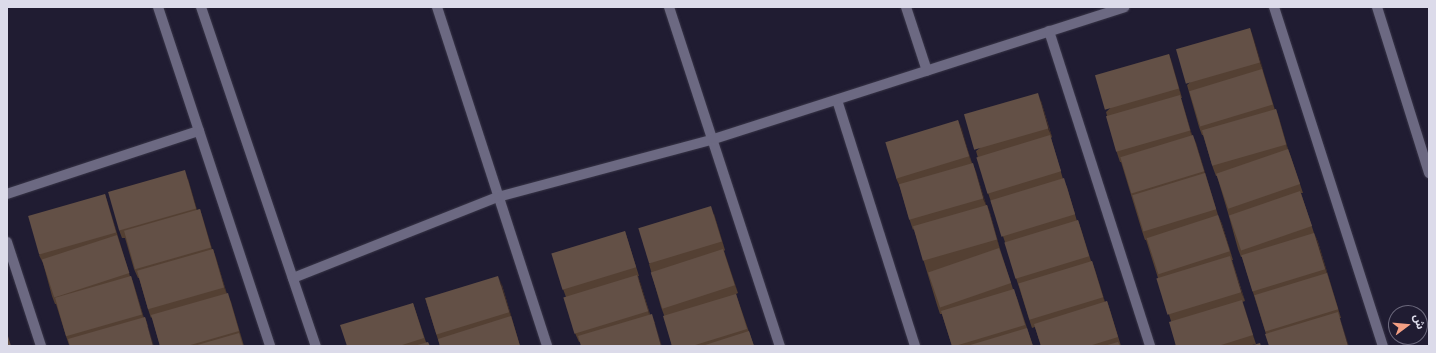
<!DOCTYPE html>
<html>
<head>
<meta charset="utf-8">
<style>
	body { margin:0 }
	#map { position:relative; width:1436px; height:353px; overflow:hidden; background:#201c32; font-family:"Fira Sans Condensed","Noto Sans Arabic",sans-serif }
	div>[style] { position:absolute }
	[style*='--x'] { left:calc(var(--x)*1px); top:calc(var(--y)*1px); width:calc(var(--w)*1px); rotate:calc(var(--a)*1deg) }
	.roads { filter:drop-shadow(0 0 1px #383547) drop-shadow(0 0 1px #383547) }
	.minor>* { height:10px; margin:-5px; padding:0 5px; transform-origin:5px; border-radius:5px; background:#6c6982 }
	.wall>* { inset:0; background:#544033 }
	.shaded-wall>* { inset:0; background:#392a2a }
	.building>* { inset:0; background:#635046; transform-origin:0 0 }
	span { translate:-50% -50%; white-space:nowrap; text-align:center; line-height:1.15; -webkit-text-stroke:3px #201c32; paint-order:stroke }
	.frame { position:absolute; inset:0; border:8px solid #dcdbea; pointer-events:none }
	.north { position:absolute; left:1388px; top:305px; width:40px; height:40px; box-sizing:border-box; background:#201c32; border:1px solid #6b687c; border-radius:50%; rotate:74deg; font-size:11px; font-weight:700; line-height:16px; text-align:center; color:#dcdbea }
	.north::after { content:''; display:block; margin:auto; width:14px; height:18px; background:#f39f84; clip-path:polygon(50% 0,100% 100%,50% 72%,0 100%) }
</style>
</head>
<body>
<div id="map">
	<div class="roads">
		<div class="minor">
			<div style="--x:158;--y:7;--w:357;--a:71.7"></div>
			<div style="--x:201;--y:7;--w:358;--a:71.3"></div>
			<div style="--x:437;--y:7;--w:356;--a:72"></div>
			<div style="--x:669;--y:7;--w:357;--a:71.9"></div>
			<div style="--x:906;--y:7;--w:67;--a:71.8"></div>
			<div style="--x:1274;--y:7;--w:356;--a:72.2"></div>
			<div style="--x:1377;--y:7;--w:174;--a:72.6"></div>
			<div style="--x:1049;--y:31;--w:331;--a:72.2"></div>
			<div style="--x:837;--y:100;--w:258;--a:72.4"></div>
			<div style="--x:7;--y:194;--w:202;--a:-18.2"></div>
			<div style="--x:7;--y:242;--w:109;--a:71.9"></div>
			<div style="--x:293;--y:278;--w:220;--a:-21.6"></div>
			<div style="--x:498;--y:197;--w:224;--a:-15"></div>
			<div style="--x:714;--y:139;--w:431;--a:-17.8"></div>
		</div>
	</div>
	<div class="wall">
		<div style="clip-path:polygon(1250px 28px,1275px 110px,1276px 109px,1279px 118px,1288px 149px,1291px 157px,1303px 193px,1301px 193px,1314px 233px,1318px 242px,1341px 318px,1266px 334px,1242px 257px,1241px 257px,1238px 249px,1228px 213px,1217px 176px,1216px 176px,1213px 168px,1203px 135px,1202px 135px,1199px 127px,1187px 85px)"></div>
		<div style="clip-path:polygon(1169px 54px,1182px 98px,1181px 98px,1192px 135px,1196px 143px,1218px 215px,1222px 224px,1233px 260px,1232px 260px,1245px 301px,1242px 302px,1256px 344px,1249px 346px,1176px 346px,1171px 321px,1158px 278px,1146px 240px,1145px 240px,1142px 231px,1121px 162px,1120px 162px,1117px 153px,1106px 112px)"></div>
		<div style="clip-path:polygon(1041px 101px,1052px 137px,1051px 138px,1063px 179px,1067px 187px,1077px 221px,1078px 220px,1081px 229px,1091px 261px,1092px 261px,1095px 270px,1105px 302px,1107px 301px,1110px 310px,1121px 346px,1041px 346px,1035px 327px,1032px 328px,1029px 319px,1019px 287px,1016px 278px,1006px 245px,988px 193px,976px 151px)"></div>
		<div style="clip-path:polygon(958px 120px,972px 163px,976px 172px,986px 205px,987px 205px,990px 213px,1000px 249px,1013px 289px,1017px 298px,1033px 346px,952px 346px,942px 314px,940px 314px,937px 305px,914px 229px,913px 230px,910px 221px,900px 187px,896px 178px)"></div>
		<div style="clip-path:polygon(188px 179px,197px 210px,200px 209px,212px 249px,213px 249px,216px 258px,227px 294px,231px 302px,244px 346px,160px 346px,152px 317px,151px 318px,148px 309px,139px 278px,138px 278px,134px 269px,125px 238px,122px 238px,119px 230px)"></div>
		<div style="clip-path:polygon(105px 194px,130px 276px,131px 276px,134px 285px,144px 318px,145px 317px,148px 326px,69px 345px,66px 336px,56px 304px,55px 304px,52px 296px,43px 263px,39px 255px)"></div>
		<div style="clip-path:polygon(714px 214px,725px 250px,724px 251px,738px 293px,736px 294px,749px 332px,754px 346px,672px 346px,664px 315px,661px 307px,651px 271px,649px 264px)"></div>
		<div style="clip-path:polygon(625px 231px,639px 276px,638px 276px,650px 314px,655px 323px,579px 342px,575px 333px,566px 297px,563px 289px)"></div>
		<div style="clip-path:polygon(502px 285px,520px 346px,440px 346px,425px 298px)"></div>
		<div style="clip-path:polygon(413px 303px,426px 342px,430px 346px,347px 346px)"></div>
	</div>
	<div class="shaded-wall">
		<div style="clip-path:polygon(1250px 28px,1253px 36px,1264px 72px,1260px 63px)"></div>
		<div style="clip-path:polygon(1169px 54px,1172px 62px,1182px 98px,1179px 89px)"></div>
		<div style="clip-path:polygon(1262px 69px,1265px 77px,1276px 113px,1273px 104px)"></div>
		<div style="clip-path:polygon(1038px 93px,1041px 101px,1052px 137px,1048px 129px)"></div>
		<div style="clip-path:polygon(1180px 95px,1183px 104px,1193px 139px,1190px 131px)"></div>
		<div style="clip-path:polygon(1276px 109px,1279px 118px,1289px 154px,1286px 145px)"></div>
		<div style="clip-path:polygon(958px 120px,962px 129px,972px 165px,969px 156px)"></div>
		<div style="clip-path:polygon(1193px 135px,1196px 143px,1219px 218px,1204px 171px)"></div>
		<div style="clip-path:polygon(973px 163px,976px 172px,987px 207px,983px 199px)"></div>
		<div style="clip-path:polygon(185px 170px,188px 179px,199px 216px,196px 208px)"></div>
		<div style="clip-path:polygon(105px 194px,108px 203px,132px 282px,129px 273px)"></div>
		<div style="clip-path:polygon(987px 205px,990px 213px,1000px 249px,997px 240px)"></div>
		<div style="clip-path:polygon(711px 206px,714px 214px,725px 250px,722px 241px)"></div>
		<div style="clip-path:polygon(200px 209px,203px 218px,214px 255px,211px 247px)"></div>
		<div style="clip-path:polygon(1218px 215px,1222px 224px,1233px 260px)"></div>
		<div style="clip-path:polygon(1314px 233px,1318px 242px,1341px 318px,1338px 309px)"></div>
		<div style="clip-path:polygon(213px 249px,216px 258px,227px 295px,224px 287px)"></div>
		<div style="clip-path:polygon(723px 249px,726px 257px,738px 293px,735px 285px)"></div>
		<div style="clip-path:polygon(1230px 256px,1245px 301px,1241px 292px)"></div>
		<div style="clip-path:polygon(1092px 261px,1095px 270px,1106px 305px,1103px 297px)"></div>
		<div style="clip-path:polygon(637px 275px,641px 284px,651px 320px,648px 311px)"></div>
		<div style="clip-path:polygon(131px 276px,134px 285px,145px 323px,142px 314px)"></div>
		<div style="clip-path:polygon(498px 276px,502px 285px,520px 346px)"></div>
		<div style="clip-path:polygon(228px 293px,231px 302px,242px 340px,239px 331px)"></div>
		<div style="clip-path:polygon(1242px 300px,1245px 308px,1256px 344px,1253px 335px)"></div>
		<div style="clip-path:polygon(1338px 312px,1341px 321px,1349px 346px,1348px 346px)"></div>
		<div style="clip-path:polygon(652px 314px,655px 323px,662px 346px,661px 346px)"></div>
		<div style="clip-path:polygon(145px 317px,148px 326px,154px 346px,153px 346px)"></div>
	</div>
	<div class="building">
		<div style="left:1250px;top:28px;width:36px;height:77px;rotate:74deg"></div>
		<div style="left:1169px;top:54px;width:36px;height:77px;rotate:74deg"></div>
		<div style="left:1262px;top:69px;width:37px;height:76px;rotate:73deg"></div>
		<div style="left:1038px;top:93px;width:37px;height:77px;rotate:74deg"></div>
		<div style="left:1180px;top:95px;width:37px;height:77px;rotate:74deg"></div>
		<div style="left:1276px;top:109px;width:37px;height:77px;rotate:74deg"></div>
		<div style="left:958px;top:120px;width:38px;height:76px;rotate:73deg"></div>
		<div style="left:1050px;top:135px;width:38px;height:77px;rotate:73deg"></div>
		<div style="left:1193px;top:135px;width:38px;height:76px;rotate:73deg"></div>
		<div style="left:1288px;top:149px;width:37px;height:76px;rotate:71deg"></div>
		<div style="left:973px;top:163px;width:37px;height:77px;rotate:74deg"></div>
		<div style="left:185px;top:170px;width:40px;height:80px;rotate:74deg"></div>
		<div style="left:1205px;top:173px;width:38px;height:76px;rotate:73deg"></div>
		<div style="left:1064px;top:178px;width:38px;height:77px;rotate:73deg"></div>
		<div style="left:1300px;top:191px;width:37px;height:75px;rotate:71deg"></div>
		<div style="left:105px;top:194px;width:40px;height:80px;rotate:74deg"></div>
		<div style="left:987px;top:205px;width:36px;height:77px;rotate:74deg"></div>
		<div style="left:711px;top:206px;width:37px;height:76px;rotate:73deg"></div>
		<div style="left:200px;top:209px;width:40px;height:79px;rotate:74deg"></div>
		<div style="left:1218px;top:215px;width:38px;height:75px;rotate:72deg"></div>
		<div style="left:1078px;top:220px;width:38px;height:77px;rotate:73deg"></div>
		<div style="left:625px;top:231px;width:38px;height:77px;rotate:73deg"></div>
		<div style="left:1314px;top:233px;width:38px;height:76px;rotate:73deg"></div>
		<div style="left:117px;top:235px;width:40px;height:79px;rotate:72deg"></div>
		<div style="left:999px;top:248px;width:37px;height:75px;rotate:71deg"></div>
		<div style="left:213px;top:249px;width:40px;height:79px;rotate:74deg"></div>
		<div style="left:723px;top:249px;width:38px;height:76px;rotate:72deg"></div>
		<div style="left:1230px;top:256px;width:38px;height:77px;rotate:73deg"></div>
		<div style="left:1092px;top:261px;width:38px;height:77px;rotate:73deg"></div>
		<div style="left:1327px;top:273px;width:38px;height:76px;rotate:73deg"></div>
		<div style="left:637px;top:275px;width:38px;height:77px;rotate:73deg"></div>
		<div style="left:131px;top:276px;width:40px;height:79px;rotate:74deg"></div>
		<div style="left:498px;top:276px;width:38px;height:76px;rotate:73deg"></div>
		<div style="clip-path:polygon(1014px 289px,1025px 325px,955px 346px,952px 346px,941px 311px)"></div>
		<div style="clip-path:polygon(228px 293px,239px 331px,187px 346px,160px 346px,151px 315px)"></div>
		<div style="clip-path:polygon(736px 294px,747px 329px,692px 346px,672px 346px,663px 316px)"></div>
		<div style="clip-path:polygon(1242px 300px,1253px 335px,1218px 346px,1176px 346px,1169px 322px)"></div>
		<div style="clip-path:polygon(1107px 301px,1118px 337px,1089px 346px,1041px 346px,1034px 324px)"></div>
		<div style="clip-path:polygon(413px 303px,424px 338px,399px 346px,347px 346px,340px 325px)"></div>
		<div style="clip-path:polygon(1338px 312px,1348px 346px,1269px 346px,1265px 334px)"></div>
		<div style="clip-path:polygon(652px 314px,661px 346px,581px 346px,578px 336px)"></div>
		<div style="clip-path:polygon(511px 316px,520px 346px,440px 346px,438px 339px)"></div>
		<div style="clip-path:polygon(145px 317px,153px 346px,70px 346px,68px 339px)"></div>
		<div style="clip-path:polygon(1027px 328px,1033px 346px,967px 346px)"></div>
		<div style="clip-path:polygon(749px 331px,754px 346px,702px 346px)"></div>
		<div style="clip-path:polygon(7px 333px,11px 346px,7px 346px)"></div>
		<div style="clip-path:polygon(239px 333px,243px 346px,194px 346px)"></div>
		<div style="clip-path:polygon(428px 342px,430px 346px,414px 346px)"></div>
		<div style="clip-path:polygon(1118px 342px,1120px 346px,1104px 346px)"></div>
		<div style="clip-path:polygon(1260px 343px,1261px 346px,1250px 346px)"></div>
	</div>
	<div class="frame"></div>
	<div class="north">ش</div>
</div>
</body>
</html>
